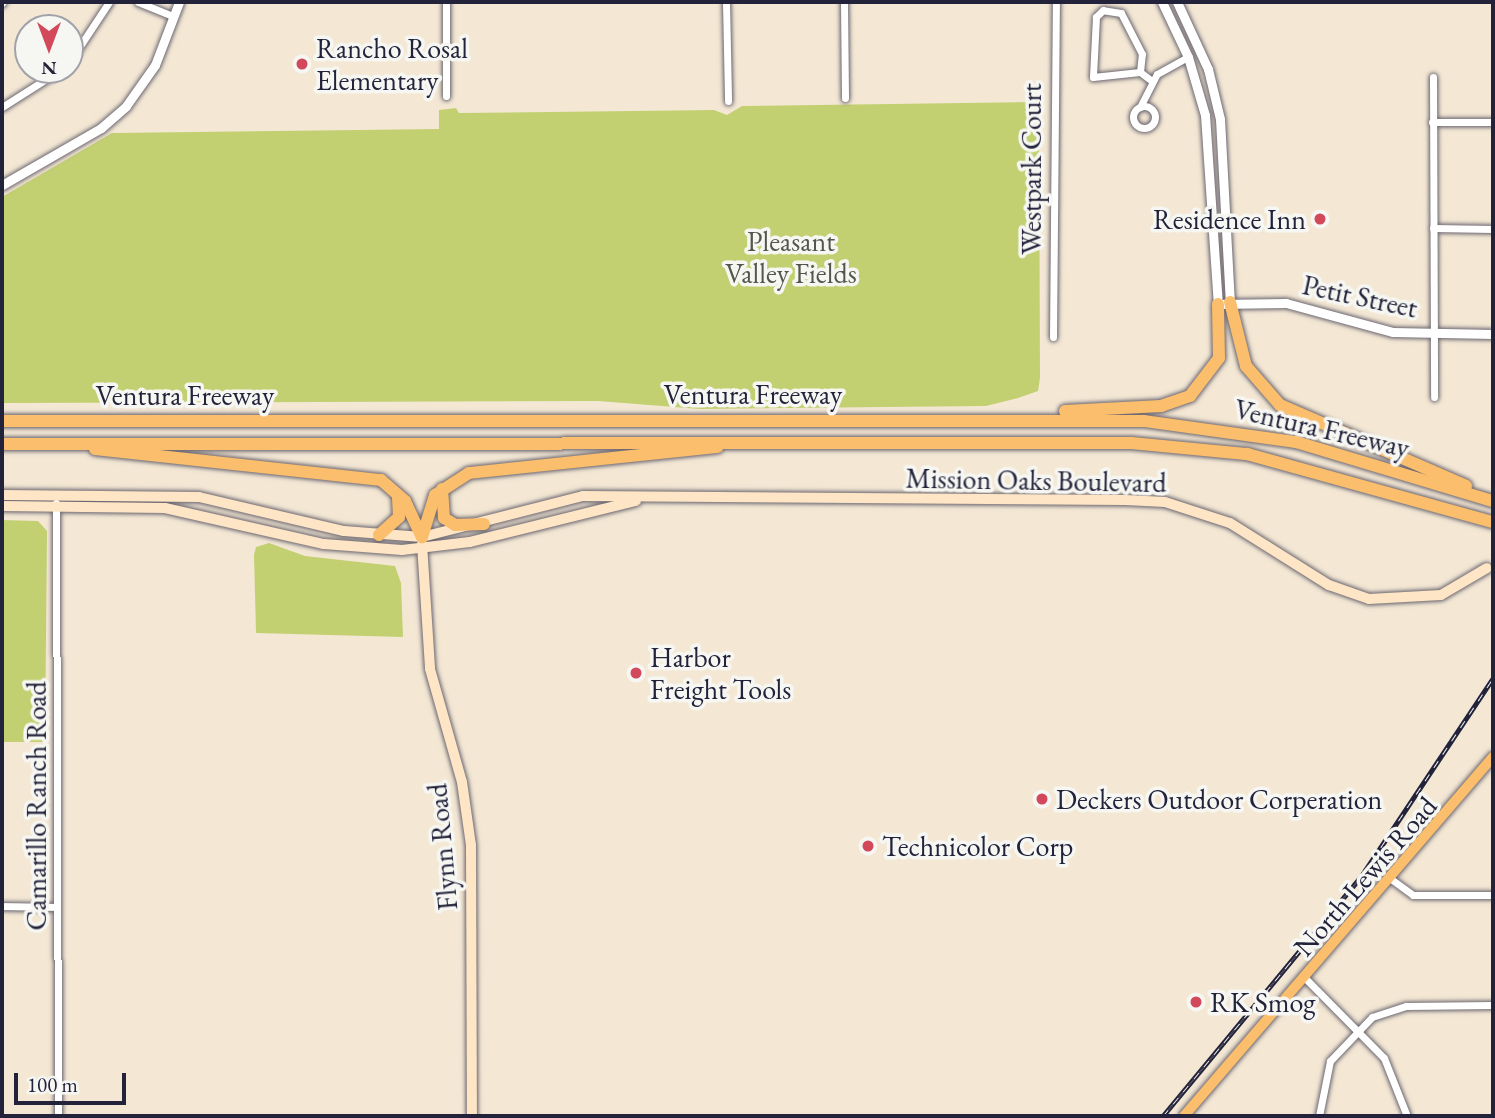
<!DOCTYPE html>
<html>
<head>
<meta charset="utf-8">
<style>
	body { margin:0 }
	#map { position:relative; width:1495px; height:1118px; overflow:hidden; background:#f4e8d5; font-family:"EB Garamond",serif }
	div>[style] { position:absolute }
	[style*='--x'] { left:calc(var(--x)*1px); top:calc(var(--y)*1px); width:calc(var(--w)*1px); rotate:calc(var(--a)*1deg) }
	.green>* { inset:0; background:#c3d072 }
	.roads { filter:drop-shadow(0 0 2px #6c6771) drop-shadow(0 0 2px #6c6771) }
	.minor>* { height:7px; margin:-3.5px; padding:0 3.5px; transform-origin:3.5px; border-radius:3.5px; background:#fff }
	.minor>.ring { margin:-3.5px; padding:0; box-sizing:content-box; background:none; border:7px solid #fff; border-radius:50% }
	.tertiary>* { height:9px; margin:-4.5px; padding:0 4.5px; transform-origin:4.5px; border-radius:4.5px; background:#fff }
	.secondary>* { height:10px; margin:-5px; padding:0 5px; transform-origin:5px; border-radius:5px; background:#fde5c5 }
	.primary>* { height:10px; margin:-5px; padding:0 5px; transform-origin:5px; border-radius:5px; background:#fabe6d }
	.motorway>* { height:12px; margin:-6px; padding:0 6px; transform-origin:6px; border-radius:6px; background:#fabe6d }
	.rail>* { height:5px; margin-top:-2.5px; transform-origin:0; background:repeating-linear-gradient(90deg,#f6f6f2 0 8px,#22223b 0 16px); box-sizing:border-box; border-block:2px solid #22223b }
	.dots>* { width:19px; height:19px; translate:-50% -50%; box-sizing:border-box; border:4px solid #f6f6f2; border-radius:50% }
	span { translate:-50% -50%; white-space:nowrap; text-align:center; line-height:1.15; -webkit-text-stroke:7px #f6f6f2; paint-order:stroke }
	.poi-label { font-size:28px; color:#22223b }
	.left { translate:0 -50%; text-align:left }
	.right { translate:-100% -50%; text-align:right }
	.street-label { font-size:28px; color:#22223b }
	.park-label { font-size:28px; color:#52564c }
	.frame { position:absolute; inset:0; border:4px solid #22223b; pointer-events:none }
	.north { position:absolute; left:14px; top:14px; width:70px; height:70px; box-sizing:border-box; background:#f6f6f2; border:2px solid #a1a1a9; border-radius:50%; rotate:180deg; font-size:19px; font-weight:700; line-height:28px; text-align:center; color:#22223b }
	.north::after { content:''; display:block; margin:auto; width:24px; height:32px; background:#d1495b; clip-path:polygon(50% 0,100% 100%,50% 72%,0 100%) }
	.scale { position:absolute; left:14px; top:1073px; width:112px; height:32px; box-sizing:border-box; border:4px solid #22223b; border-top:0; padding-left:9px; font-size:21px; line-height:24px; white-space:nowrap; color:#22223b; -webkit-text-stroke:5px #f6f6f2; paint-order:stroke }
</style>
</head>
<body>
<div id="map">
	<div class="green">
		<div style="clip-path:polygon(1039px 102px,1040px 378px,1038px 391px,1018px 398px,986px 406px,700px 409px,598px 401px,2px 403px,2px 197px,112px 133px,439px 129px,439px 110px,456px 108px,459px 113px,714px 110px,727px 115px,742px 106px)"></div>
		<div style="clip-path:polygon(2px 520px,38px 521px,47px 531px,45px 742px,2px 742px)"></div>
		<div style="clip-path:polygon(269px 543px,305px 556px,395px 566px,401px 583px,403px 637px,256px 633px,254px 555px,256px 547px)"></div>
	</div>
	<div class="roads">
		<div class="minor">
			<div style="--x:138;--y:2;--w:38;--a:22"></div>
			<div style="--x:446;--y:2;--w:94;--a:90"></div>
			<div style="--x:726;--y:2;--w:99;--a:88.8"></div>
			<div style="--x:844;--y:2;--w:96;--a:89.4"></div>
			<div style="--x:2;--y:3;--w:1;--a:-45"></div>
			<div style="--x:70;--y:61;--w:71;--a:-56.5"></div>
			<div style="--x:1140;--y:72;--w:18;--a:-84"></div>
			<div style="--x:1142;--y:54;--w:46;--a:-117.1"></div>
			<div style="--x:1121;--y:13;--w:18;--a:-171"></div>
			<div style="--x:1103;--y:10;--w:10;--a:135"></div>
			<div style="--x:1096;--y:17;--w:60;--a:92.9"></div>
			<div style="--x:1093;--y:77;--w:47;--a:-6.1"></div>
			<div style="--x:1140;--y:72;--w:15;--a:37"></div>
			<div style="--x:1433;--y:77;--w:320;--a:89.8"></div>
			<div class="ring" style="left:1133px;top:106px;width:15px;height:15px"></div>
			<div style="--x:2;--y:107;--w:69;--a:-32.5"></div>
			<div style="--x:1140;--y:107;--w:37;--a:-63"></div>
			<div style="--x:1157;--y:74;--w:35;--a:-29"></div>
			<div style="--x:1432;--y:122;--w:61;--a:0"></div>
			<div style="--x:1433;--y:228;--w:60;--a:1"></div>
			<div style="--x:1053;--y:337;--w:335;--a:-89.5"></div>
			<div style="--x:56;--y:503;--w:613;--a:89.81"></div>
			<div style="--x:1391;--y:879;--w:27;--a:36"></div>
			<div style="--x:1413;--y:895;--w:80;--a:0"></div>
			<div style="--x:2;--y:906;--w:55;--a:1"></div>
			<div style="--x:1306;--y:979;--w:111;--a:45.4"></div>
			<div style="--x:1384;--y:1058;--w:62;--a:68.4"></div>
			<div style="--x:1319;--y:1116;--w:56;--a:-78.7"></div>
			<div style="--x:1330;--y:1061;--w:61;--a:-46.3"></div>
			<div style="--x:1372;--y:1017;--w:36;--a:-18"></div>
			<div style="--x:1406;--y:1006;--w:87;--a:-0.7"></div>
		</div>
		<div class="tertiary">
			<div style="--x:1162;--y:2;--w:61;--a:64.7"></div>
			<div style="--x:1188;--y:57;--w:60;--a:73.7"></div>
			<div style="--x:1205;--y:115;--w:189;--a:86.1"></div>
			<div style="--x:1218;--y:304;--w:68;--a:-0.8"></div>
			<div style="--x:1286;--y:303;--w:111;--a:15.2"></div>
			<div style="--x:1393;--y:332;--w:100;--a:1.1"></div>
			<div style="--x:1177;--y:2;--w:74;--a:65.2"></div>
			<div style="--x:1208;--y:69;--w:51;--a:76.5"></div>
			<div style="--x:1220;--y:119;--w:183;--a:86.9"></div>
			<div style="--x:2;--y:185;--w:114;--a:-29.9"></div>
			<div style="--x:101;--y:128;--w:33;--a:-41"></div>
			<div style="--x:126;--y:106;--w:50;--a:-54.7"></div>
			<div style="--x:155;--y:65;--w:67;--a:-69.1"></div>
		</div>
		<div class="secondary">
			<div style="--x:2;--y:495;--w:197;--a:0.6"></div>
			<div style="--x:199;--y:497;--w:149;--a:13.2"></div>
			<div style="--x:344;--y:531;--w:78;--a:4.4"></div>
			<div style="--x:422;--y:537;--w:166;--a:-14.3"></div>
			<div style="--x:583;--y:496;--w:542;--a:0.42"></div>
			<div style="--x:1125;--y:500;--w:40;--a:2.9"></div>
			<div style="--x:1165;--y:502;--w:68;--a:17.9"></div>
			<div style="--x:1230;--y:523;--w:117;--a:32.1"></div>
			<div style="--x:1329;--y:585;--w:42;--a:19.3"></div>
			<div style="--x:1369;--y:599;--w:72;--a:-3.2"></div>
			<div style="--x:1441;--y:595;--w:53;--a:-30.4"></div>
			<div style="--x:2;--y:506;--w:163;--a:0.7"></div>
			<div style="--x:165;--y:508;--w:163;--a:12.8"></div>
			<div style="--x:324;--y:544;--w:78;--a:4.4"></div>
			<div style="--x:402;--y:550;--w:68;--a:-6.7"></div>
			<div style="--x:470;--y:542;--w:171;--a:-13.9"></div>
			<div style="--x:422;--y:544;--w:125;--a:86.3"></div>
			<div style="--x:430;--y:669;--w:117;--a:74.2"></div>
			<div style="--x:462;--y:782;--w:64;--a:81.9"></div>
			<div style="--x:471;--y:845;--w:271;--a:89.8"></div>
		</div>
		<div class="primary">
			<div style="--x:1184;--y:1116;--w:474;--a:-49.3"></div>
		</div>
		<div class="motorway">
			<div style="--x:1230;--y:302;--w:66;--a:76"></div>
			<div style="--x:1246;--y:366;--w:52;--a:48.9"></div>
			<div style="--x:1280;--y:405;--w:203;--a:23.5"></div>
			<div style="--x:1065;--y:411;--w:96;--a:-3"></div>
			<div style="--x:1161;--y:406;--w:31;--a:-19"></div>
			<div style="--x:1190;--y:396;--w:48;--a:-52.7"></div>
			<div style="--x:1219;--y:358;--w:54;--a:-91.1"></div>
			<div style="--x:2;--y:421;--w:1142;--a:0"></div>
			<div style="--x:1144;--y:421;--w:153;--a:7.9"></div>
			<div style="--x:1296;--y:442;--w:206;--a:16.7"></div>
			<div style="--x:2;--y:444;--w:1130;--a:-0.05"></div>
			<div style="--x:1132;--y:443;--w:116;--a:5.5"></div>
			<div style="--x:1247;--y:454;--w:255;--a:15.5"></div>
			<div style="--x:95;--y:449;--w:288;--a:6.2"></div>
			<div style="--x:381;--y:480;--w:32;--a:41"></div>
			<div style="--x:405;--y:501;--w:40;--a:65"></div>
			<div style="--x:442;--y:489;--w:29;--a:86"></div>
			<div style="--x:444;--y:518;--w:13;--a:32"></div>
			<div style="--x:455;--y:525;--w:29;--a:-2"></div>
			<div style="--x:379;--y:535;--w:27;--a:-42"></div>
			<div style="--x:399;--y:517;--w:21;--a:-93"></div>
			<div style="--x:422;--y:537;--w:44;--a:-72.8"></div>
			<div style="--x:435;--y:495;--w:40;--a:-32.9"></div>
			<div style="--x:469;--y:473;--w:250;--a:-6"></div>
		</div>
	</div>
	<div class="rail">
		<div style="--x:1163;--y:1116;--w:314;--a:-50.4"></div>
		<div style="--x:1363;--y:874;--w:235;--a:-56.4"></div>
	</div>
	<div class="dots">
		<div style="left:302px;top:64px;background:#d1495b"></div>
		<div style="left:1320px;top:219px;background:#d1495b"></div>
		<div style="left:636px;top:673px;background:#d1495b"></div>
		<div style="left:1042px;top:799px;background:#d1495b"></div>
		<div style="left:868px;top:846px;background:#d1495b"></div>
		<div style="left:1196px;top:1002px;background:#d1495b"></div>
	</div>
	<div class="poi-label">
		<span class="left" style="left:316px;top:64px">Rancho Rosal<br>Elementary</span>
		<span class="right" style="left:1306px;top:219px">Residence Inn</span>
		<span class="left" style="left:650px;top:673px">Harbor<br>Freight Tools</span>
		<span class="left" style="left:1056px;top:799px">Deckers Outdoor Corperation</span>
		<span class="left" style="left:882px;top:846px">Technicolor Corp</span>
		<span class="left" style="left:1210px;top:1002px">RK Smog</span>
	</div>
	<div class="street-label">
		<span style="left:1031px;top:169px;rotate:-90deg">Westpark Court</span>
		<span style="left:1360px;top:296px;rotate:12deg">Petit Street</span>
		<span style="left:753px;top:394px">Ventura Freeway</span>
		<span style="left:185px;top:395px">Ventura Freeway</span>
		<span style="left:1322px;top:428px;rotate:13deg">Ventura Freeway</span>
		<span style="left:1036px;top:480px;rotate:1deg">Mission Oaks Boulevard</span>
		<span style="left:36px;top:806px;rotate:-90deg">Camarillo Ranch Road</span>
		<span style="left:442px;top:847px;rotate:-95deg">Flynn Road</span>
		<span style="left:1365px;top:876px;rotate:-49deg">North Lewis Road</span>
	</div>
	<div class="park-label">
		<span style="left:791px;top:257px">Pleasant<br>Valley Fields</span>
	</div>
	<div class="frame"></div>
	<div class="north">N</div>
	<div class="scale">100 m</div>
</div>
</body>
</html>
